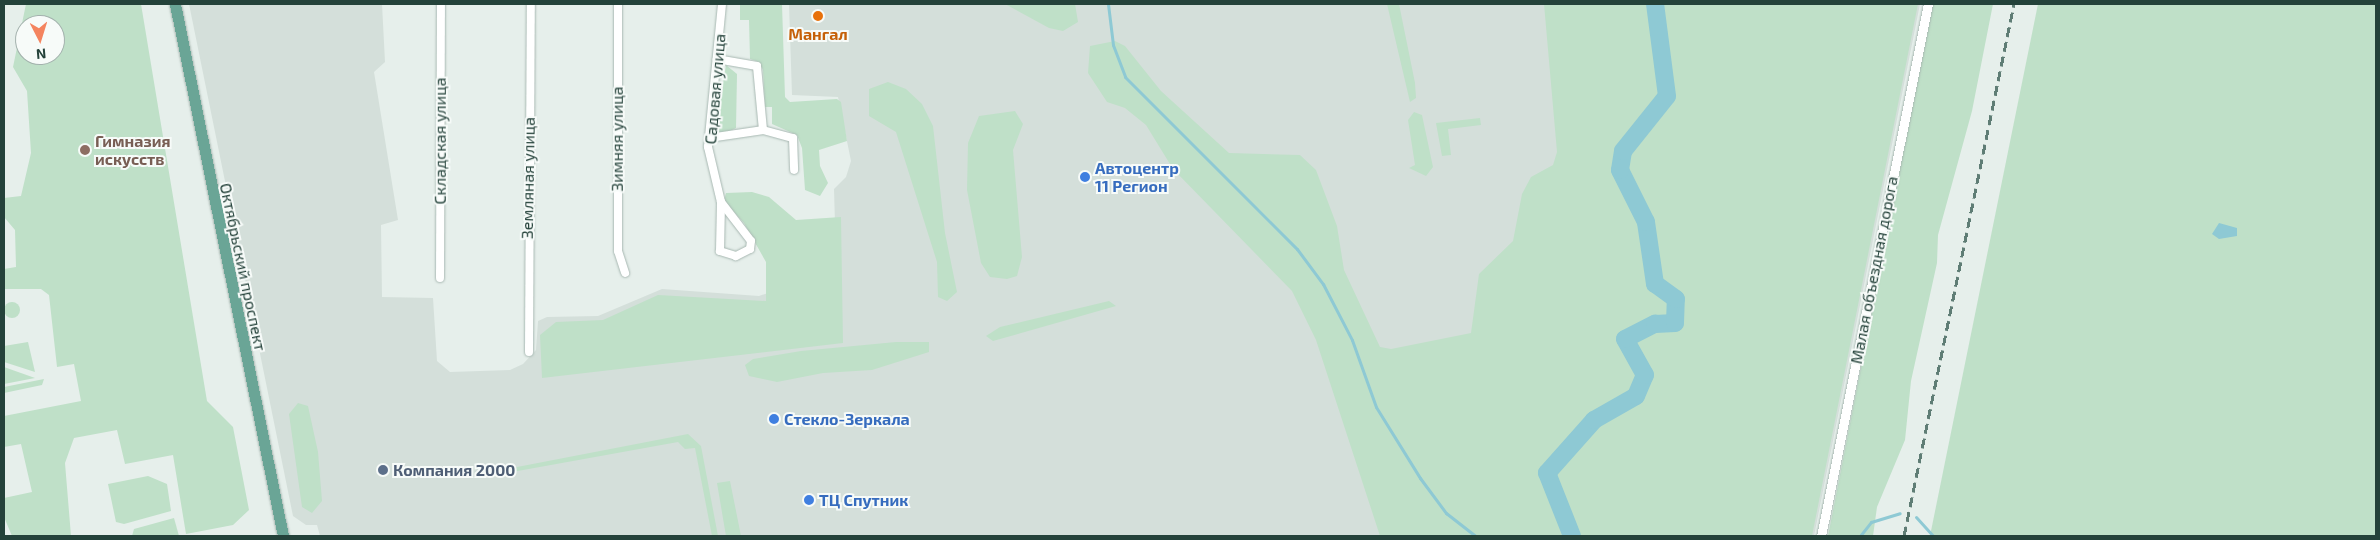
<!DOCTYPE html>
<html>
<head>
<meta charset="utf-8">
<style>
	body { margin:0 }
	#map { position:relative; width:2380px; height:540px; overflow:hidden; background:#e6efeb; font-family:"Exo 2",sans-serif }
	div>[style] { position:absolute }
	[style*='--x'] { left:calc(var(--x)*1px); top:calc(var(--y)*1px); width:calc(var(--w)*1px); rotate:calc(var(--a)*1deg) }
	.built>* { inset:0; background:#d4dfda }
	.green>* { inset:0; background:#bfe0c8 }
	.round { border-radius:50% }
	.water>* { inset:0; background:#8ec9d4 }
	.stream>* { height:3px; margin:-1.5px; padding:0 1.5px; transform-origin:1.5px; border-radius:1.5px; background:#8ec9d4 }
	.river>* { height:18px; margin:-9px; padding:0 9px; transform-origin:9px; border-radius:9px; background:#8ec9d4 }
	.roads { filter:drop-shadow(0 0 1px #a8b8b2) drop-shadow(0 0 1px #a8b8b2) }
	.minor>* { height:8px; margin:-4px; padding:0 4px; transform-origin:4px; border-radius:4px; background:#fff }
	.tertiary>* { height:9px; margin:-4.5px; padding:0 4.5px; transform-origin:4.5px; border-radius:4.5px; background:#fff }
	.primary>* { height:11px; margin:-5.5px; padding:0 5.5px; transform-origin:5.5px; border-radius:5.5px; background:#6aa596 }
	.rail>* { height:3px; margin-top:-1.5px; transform-origin:0; background:repeating-linear-gradient(90deg,#5f7d75 0 10px,transparent 0 15px) }
	.dots>* { width:14px; height:14px; translate:-50% -50%; box-sizing:border-box; border:2px solid #f7fbf9; border-radius:50% }
	span { translate:-50% -50%; white-space:nowrap; text-align:center; line-height:1.15; -webkit-text-stroke:4px #f7fbf9; paint-order:stroke }
	.food-label { font-size:16px; color:#c56008; font-weight:700 }
	.street-label { font-size:16px; color:#24423a }
	.education-label { font-size:16px; color:#785e54; font-weight:700 }
	.left { translate:0 -50%; text-align:left }
	.shop-label { font-size:16px; color:#366cbe; font-weight:700 }
	.service-label { font-size:16px; color:#4e5e75; font-weight:700 }
	.frame { position:absolute; inset:0; border:5px solid #24423a; pointer-events:none }
	.north { position:absolute; left:15px; top:15px; width:50px; height:50px; box-sizing:border-box; background:#f7fbf9; border:1px solid #a3b1ad; border-radius:50%; rotate:175deg; font-size:14px; font-weight:700; line-height:20px; text-align:center; color:#24423a }
	.north::after { content:''; display:block; margin:auto; width:18px; height:22px; background:#f4845f; clip-path:polygon(50% 0,100% 100%,50% 72%,0 100%) }
</style>
</head>
<body>
<div id="map">
	<div class="built">
		<div style="clip-path:polygon(189px 4px,382px 4px,385px 62px,374px 72px,398px 220px,381px 225px,382px 297px,433px 298px,437px 361px,450px 372px,510px 370px,523px 364px,536px 350px,538px 321px,547px 317px,598px 316px,662px 289px,759px 296px,777px 290px,835px 224px,834px 189px,846px 177px,851px 161px,838px 97px,792px 95px,789px 4px,1920px 4px,1814px 536px,320px 536px,317px 525px,306px 525px,293px 516px)"></div>
	</div>
	<div class="green">
		<div style="clip-path:polygon(evenodd,26px 4px,141px 4px,207px 401px,233px 427px,249px 510px,233px 525px,186px 534px,173px 455px,125px 464px,117px 430px,74px 438px,65px 463px,71px 536px,12px 536px,4px 517px,4px 498px,32px 492px,21px 444px,4px 447px,4px 416px,81px 401px,74px 364px,57px 367px,49px 295px,41px 289px,4px 289px,4px 269px,16px 267px,15px 230px,4px 217px,4px 198px,21px 196px,31px 153px,27px 91px,13px 67px,26px 4px,25px 25px,55px 25px,55px 55px,25px 55px,25px 25px)"></div>
		<div style="clip-path:polygon(740px 4px,782px 4px,785px 97px,790px 102px,837px 99px,841px 102px,847px 141px,819px 150px,820px 166px,828px 183px,820px 196px,805px 190px,802px 148px,797px 135px,772px 124px,772px 107px,765px 107px,763px 70px,759px 62px,750px 59px,749px 20px,740px 20px)"></div>
		<div style="clip-path:polygon(1005px 4px,1075px 4px,1078px 22px,1063px 31px,1049px 28px)"></div>
		<div style="clip-path:polygon(1387px 4px,1399px 4px,1415px 83px,1416px 98px,1410px 102px)"></div>
		<div style="clip-path:polygon(1544px 4px,1918px 4px,1812px 536px,1380px 536px,1316px 340px,1292px 291px,1173px 169px,1146px 125px,1125px 108px,1107px 102px,1088px 73px,1090px 46px,1115px 41px,1125px 46px,1161px 91px,1229px 153px,1300px 155px,1316px 170px,1337px 226px,1344px 270px,1380px 347px,1391px 349px,1471px 333px,1479px 274px,1513px 241px,1522px 194px,1531px 177px,1553px 165px,1557px 152px)"></div>
		<div style="clip-path:polygon(1932px 4px,1993px 4px,1972px 111px,1938px 235px,1937px 263px,1911px 381px,1905px 440px,1877px 507px,1873px 536px,1828px 536px)"></div>
		<div style="clip-path:polygon(2038px 4px,2376px 4px,2376px 536px,1930px 536px)"></div>
		<div style="clip-path:polygon(726px 65px,737px 74px,736px 128px,726px 133px,719px 132px,717px 119px)"></div>
		<div style="clip-path:polygon(888px 82px,906px 89px,922px 104px,933px 126px,945px 233px,957px 292px,947px 301px,938px 297px,937px 262px,896px 132px,869px 116px,869px 89px)"></div>
		<div style="clip-path:polygon(1015px 111px,1023px 124px,1013px 150px,1022px 257px,1017px 276px,1007px 279px,990px 277px,981px 263px,967px 190px,968px 143px,979px 116px)"></div>
		<div style="clip-path:polygon(1414px 112px,1422px 115px,1433px 167px,1426px 176px,1409px 168px,1415px 165px,1408px 120px)"></div>
		<div style="clip-path:polygon(1480px 118px,1481px 125px,1448px 129px,1451px 155px,1442px 156px,1436px 123px)"></div>
		<div style="clip-path:polygon(752px 192px,769px 197px,796px 220px,841px 217px,843px 343px,542px 378px,540px 335px,556px 322px,603px 320px,658px 295px,766px 301px,766px 262px,744px 223px,724px 201px,726px 193px)"></div>
		<div style="clip-path:polygon(1109px 301px,1116px 306px,993px 341px,986px 336px,1000px 327px)"></div>
		<div class="round" style="left:4px;top:302px;width:16px;height:16px"></div>
		<div style="clip-path:polygon(28px 342px,35px 372px,4px 362px,4px 346px)"></div>
		<div style="clip-path:polygon(896px 342px,929px 342px,929px 352px,872px 370px,823px 373px,777px 382px,749px 376px,745px 365px,753px 359px,801px 351px)"></div>
		<div style="clip-path:polygon(4px 367px,35px 378px,4px 384px)"></div>
		<div style="clip-path:polygon(44px 379px,42px 385px,4px 393px,4px 387px)"></div>
		<div style="clip-path:polygon(298px 403px,308px 406px,318px 452px,322px 501px,312px 513px,302px 507px,289px 414px)"></div>
		<div style="clip-path:polygon(688px 434px,701px 446px,718px 536px,712px 536px,695px 448px,685px 449px,678px 442px,496px 475px,491px 472px)"></div>
		<div style="clip-path:polygon(148px 476px,167px 484px,171px 511px,124px 524px,116px 522px,108px 484px)"></div>
		<div style="clip-path:polygon(730px 481px,741px 536px,726px 536px,717px 483px)"></div>
		<div style="clip-path:polygon(174px 518px,179px 536px,132px 536px,134px 529px)"></div>
	</div>
	<div class="water">
		<div style="clip-path:polygon(2219px 223px,2237px 228px,2237px 236px,2219px 239px,2212px 234px)"></div>
	</div>
	<div class="stream">
		<div style="--x:1108;--y:4;--w:41;--a:83"></div>
		<div style="--x:1113;--y:45;--w:34;--a:69"></div>
		<div style="--x:1125;--y:77;--w:243;--a:45"></div>
		<div style="--x:1297;--y:249;--w:44;--a:53.4"></div>
		<div style="--x:1323;--y:284;--w:63;--a:62.6"></div>
		<div style="--x:1352;--y:340;--w:71;--a:70.3"></div>
		<div style="--x:1376;--y:407;--w:84;--a:58.2"></div>
		<div style="--x:1420;--y:478;--w:44;--a:53.4"></div>
		<div style="--x:1446;--y:513;--w:37;--a:38"></div>
		<div style="--x:1916;--y:517;--w:25;--a:48"></div>
		<div style="--x:1860;--y:536;--w:18;--a:-52"></div>
		<div style="--x:1871;--y:522;--w:30;--a:-17"></div>
	</div>
	<div class="river">
		<div style="--x:1572;--y:536;--w:68;--a:-111.6"></div>
		<div style="--x:1547;--y:473;--w:71;--a:-48.4"></div>
		<div style="--x:1594;--y:420;--w:48;--a:-29.7"></div>
		<div style="--x:1636;--y:396;--w:23;--a:-67"></div>
		<div style="--x:1645;--y:375;--w:41;--a:-119.1"></div>
		<div style="--x:1625;--y:339;--w:34;--a:-27"></div>
		<div style="--x:1655;--y:324;--w:20;--a:-3"></div>
		<div style="--x:1675;--y:323;--w:24;--a:-88"></div>
		<div style="--x:1676;--y:299;--w:26;--a:-144"></div>
		<div style="--x:1655;--y:284;--w:63;--a:-98.3"></div>
		<div style="--x:1646;--y:222;--w:58;--a:-116.6"></div>
		<div style="--x:1620;--y:170;--w:19;--a:-81"></div>
		<div style="--x:1623;--y:151;--w:70;--a:-51.3"></div>
		<div style="--x:1667;--y:96;--w:93;--a:-97.4"></div>
	</div>
	<div class="roads">
		<div class="minor">
			<div style="--x:618;--y:4;--w:247;--a:90"></div>
			<div style="--x:618;--y:251;--w:23;--a:72"></div>
			<div style="--x:763;--y:130;--w:31;--a:15"></div>
			<div style="--x:793;--y:138;--w:32;--a:88"></div>
			<div style="--x:709;--y:138;--w:55;--a:-8.4"></div>
			<div style="--x:763;--y:130;--w:64;--a:-95.4"></div>
			<div style="--x:757;--y:66;--w:41;--a:-170.1"></div>
			<div style="--x:721;--y:202;--w:49;--a:52.4"></div>
			<div style="--x:751;--y:241;--w:8;--a:97"></div>
			<div style="--x:750;--y:249;--w:16;--a:153"></div>
			<div style="--x:736;--y:256;--w:17;--a:-163"></div>
			<div style="--x:720;--y:251;--w:49;--a:-88.8"></div>
			<div style="--x:721;--y:202;--w:57;--a:-103.3"></div>
			<div style="--x:708;--y:147;--w:144;--a:-84.4"></div>
			<div style="--x:440;--y:278;--w:274;--a:-89.8"></div>
			<div style="--x:529;--y:352;--w:348;--a:-89.7"></div>
		</div>
		<div class="tertiary">
			<div style="--x:1821;--y:536;--w:543;--a:-78.63"></div>
		</div>
		<div class="primary">
			<div style="--x:175;--y:4;--w:543;--a:78.52"></div>
		</div>
	</div>
	<div class="rail">
		<div style="--x:1904;--y:536;--w:543;--a:-78.32"></div>
	</div>
	<div class="dots">
		<div style="left:818px;top:16px;background:#e8710a"></div>
		<div style="left:85px;top:150px;background:#8d6e63"></div>
		<div style="left:1085px;top:177px;background:#3f7fe0"></div>
		<div style="left:774px;top:419px;background:#3f7fe0"></div>
		<div style="left:383px;top:470px;background:#5c6f8a"></div>
		<div style="left:809px;top:500px;background:#3f7fe0"></div>
	</div>
	<div class="food-label">
		<span style="left:818px;top:34px">Мангал</span>
	</div>
	<div class="street-label">
		<span style="left:715px;top:89px;rotate:-85deg">Садовая улица</span>
		<span style="left:617px;top:139px;rotate:-90deg">Зимняя улица</span>
		<span style="left:440px;top:141px;rotate:-90deg">Складская улица</span>
		<span style="left:528px;top:178px;rotate:-89deg">Земляная улица</span>
		<span style="left:243px;top:267px;rotate:78deg">Октябрьский проспект</span>
		<span style="left:1874px;top:270px;rotate:-79deg">Малая объездная дорога</span>
	</div>
	<div class="education-label">
		<span class="left" style="left:95px;top:150px">Гимназия<br>искусств</span>
	</div>
	<div class="shop-label">
		<span class="left" style="left:1095px;top:177px">Автоцентр<br>11 Регион</span>
		<span class="left" style="left:784px;top:419px">Стекло-Зеркала</span>
		<span class="left" style="left:819px;top:500px">ТЦ Спутник</span>
	</div>
	<div class="service-label">
		<span class="left" style="left:393px;top:470px">Компания 2000</span>
	</div>
	<div class="frame"></div>
	<div class="north">N</div>
</div>
</body>
</html>
